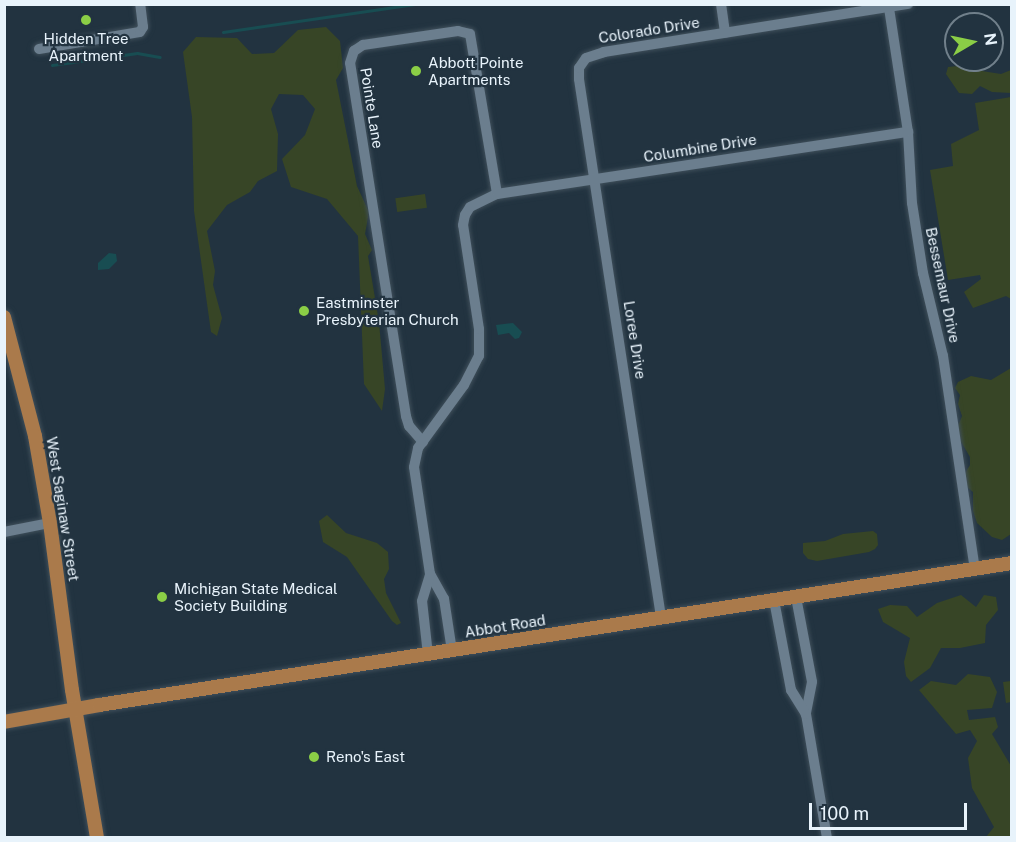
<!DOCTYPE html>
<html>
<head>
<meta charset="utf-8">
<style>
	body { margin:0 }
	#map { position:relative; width:1016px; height:842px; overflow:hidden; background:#223340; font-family:"Public Sans",sans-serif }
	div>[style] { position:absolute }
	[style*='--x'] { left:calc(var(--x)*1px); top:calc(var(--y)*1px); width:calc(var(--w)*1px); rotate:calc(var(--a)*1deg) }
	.green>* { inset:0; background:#374526; transform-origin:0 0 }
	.water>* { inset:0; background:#184d52 }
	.stream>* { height:3px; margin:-1.5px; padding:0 1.5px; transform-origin:1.5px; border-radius:1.5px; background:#184d52 }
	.roads { filter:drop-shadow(0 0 2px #3f4f5a) drop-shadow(0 0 2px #3f4f5a) }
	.minor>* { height:10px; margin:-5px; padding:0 5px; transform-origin:5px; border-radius:5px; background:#6b7e8e }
	.major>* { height:14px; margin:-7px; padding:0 7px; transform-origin:7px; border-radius:7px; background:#aa7a4b }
	.dots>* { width:16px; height:16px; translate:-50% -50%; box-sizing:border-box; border:3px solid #223340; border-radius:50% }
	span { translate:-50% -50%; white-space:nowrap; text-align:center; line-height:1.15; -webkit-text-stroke:4.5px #223340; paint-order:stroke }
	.street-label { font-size:15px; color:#e8f3fb }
	.poi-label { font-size:15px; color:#e8f3fb }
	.left { translate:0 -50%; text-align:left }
	.frame { position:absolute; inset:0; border:6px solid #e8f3fb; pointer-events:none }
	.north { position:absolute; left:944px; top:12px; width:60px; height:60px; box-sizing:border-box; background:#223340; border:2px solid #71808b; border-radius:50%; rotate:81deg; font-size:16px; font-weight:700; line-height:24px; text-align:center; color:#e8f3fb }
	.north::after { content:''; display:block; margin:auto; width:21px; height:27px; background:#8bce46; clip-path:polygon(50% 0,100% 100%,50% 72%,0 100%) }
	.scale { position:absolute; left:809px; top:803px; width:158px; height:27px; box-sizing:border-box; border:3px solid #e8f3fb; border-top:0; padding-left:8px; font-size:18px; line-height:21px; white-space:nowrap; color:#e8f3fb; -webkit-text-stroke:4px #223340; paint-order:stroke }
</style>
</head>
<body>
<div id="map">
	<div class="green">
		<div style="clip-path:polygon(326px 27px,340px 41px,343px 68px,336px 80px,357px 186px,369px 212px,365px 234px,372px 250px,368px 256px,379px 322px,385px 389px,382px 411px,364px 384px,358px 236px,327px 199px,291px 187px,282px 159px,305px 135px,315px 109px,303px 95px,279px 94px,271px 109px,278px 134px,277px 171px,258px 181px,250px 192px,227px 205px,207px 231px,215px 271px,213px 285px,222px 318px,217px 336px,211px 332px,194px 211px,192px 117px,183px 52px,196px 37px,237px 38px,252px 54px,274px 53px,298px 30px)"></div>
		<div style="clip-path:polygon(958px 60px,979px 60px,974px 69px,982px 71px,1001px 74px,1011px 70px,1011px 93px,992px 92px,980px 86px,972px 94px,959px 93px,946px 74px,948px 67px,958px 66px)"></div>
		<div style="clip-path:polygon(1011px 97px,1011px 299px,1006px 296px,973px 308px,964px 292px,981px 279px,980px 275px,948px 280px,930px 170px,953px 166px,951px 144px,979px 130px,975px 103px)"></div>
		<div style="left:425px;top:194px;width:14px;height:30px;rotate:82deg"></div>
		<div style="clip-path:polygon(1011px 368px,1011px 534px,1002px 540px,992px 537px,977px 523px,973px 511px,973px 492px,967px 487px,965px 473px,970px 465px,970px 457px,960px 440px,958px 426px,962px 416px,958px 404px,960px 395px,955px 388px,958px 382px,971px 376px,991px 380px)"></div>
		<div style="clip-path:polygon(327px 515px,346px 533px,377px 543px,388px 552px,389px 569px,384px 579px,386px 593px,401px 623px,397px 625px,392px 621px,347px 557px,323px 542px,319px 521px)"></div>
		<div style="clip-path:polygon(873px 531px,877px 534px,878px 545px,875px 549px,869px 552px,817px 561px,808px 559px,803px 553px,803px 543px,825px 541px,843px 534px)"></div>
		<div style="clip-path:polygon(961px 595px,976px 607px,984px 595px,996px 597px,998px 610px,986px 625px,985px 643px,960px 648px,941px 648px,930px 668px,911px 682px,906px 676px,904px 662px,910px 638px,883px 622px,878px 609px,890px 605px,907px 606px,917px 617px,937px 603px)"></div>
		<div style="clip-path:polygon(968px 674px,990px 677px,997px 692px,992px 708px,967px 710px,969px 720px,995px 717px,998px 727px,992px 734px,1011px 766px,1011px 837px,986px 837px,994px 827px,972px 788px,968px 758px,977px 741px,970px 730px,956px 734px,919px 690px,931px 681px,956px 685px)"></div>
		<div style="clip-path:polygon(1011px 681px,1011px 702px,1006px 703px,1003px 682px)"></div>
	</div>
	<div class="water">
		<div style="clip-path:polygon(109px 253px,116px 254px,117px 261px,109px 269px,98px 270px,98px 263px)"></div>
		<div style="clip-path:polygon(513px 323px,522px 332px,519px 338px,515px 339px,509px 333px,498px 335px,496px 325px)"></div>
	</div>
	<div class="stream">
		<div style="--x:223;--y:32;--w:194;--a:-8.3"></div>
		<div style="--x:52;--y:65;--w:86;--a:-8"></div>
		<div style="--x:137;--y:53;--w:23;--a:10"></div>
	</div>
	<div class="roads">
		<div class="minor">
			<div style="--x:721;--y:4;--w:29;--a:82"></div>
			<div style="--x:889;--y:8;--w:125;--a:81.3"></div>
			<div style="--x:908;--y:132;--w:71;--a:86.8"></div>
			<div style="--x:912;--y:203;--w:71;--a:81.1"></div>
			<div style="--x:923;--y:273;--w:85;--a:76.5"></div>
			<div style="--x:943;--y:356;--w:215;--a:81.5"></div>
			<div style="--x:39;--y:49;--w:102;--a:-9.6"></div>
			<div style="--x:140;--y:32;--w:6;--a:-59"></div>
			<div style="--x:143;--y:27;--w:23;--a:-97"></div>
			<div style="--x:423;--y:442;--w:21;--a:-131"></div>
			<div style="--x:409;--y:426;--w:10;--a:-107"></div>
			<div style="--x:406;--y:416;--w:357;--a:-99"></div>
			<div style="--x:350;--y:63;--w:13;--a:-72"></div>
			<div style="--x:354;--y:51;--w:11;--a:-34"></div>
			<div style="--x:363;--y:45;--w:96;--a:-8.4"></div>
			<div style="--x:458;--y:31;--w:12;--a:14"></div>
			<div style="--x:470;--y:34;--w:162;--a:80.4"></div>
			<div style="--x:4;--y:532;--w:47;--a:-11.1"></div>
			<div style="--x:796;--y:597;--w:86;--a:79.3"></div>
			<div style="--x:812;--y:682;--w:33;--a:101"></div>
			<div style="--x:806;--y:714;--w:126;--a:80.4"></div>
			<div style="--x:774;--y:600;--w:92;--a:79.3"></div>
			<div style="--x:791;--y:690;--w:28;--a:58"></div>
			<div style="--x:661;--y:617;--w:544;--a:-98.67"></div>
			<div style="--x:579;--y:79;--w:11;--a:-90"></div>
			<div style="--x:579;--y:68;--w:12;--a:-55"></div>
			<div style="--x:586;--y:58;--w:19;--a:-18"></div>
			<div style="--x:604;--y:52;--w:308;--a:-9"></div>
			<div style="--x:452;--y:651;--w:53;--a:-98.7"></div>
			<div style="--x:444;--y:599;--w:29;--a:-119"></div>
			<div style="--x:430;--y:574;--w:108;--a:-98.5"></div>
			<div style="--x:414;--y:467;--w:19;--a:-78"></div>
			<div style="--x:418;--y:448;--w:78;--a:-53.9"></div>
			<div style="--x:464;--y:385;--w:33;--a:-63"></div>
			<div style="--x:479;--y:356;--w:27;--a:-90"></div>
			<div style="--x:479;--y:329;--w:105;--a:-98.7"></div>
			<div style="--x:463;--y:225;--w:10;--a:-79"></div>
			<div style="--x:465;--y:215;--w:9;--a:-58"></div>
			<div style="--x:470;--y:207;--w:30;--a:-26"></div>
			<div style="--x:497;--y:194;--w:416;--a:-8.6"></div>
			<div style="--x:428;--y:655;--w:54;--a:-96.3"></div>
			<div style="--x:422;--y:601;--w:28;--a:-73"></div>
		</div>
		<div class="major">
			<div style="--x:4;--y:317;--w:123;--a:75.4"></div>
			<div style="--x:35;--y:436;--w:88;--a:80.2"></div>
			<div style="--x:50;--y:523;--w:168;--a:82.5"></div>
			<div style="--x:72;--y:690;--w:150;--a:80.4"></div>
			<div style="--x:4;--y:722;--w:97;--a:-10.1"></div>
			<div style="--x:99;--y:705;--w:924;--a:-8.84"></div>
		</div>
	</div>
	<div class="dots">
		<div style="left:86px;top:20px;background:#8bce46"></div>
		<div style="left:416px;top:71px;background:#8bce46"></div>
		<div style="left:304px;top:311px;background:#8bce46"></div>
		<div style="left:162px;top:597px;background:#8bce46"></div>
		<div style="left:314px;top:757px;background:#8bce46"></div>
	</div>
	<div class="street-label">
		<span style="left:649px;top:30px;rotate:-9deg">Colorado Drive</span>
		<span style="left:372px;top:108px;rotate:81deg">Pointe Lane</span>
		<span style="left:700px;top:148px;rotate:-9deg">Columbine Drive</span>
		<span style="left:943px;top:285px;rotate:78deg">Bessemaur Drive</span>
		<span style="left:635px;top:340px;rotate:81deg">Loree Drive</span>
		<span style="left:63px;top:509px;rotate:81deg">West Saginaw Street</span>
		<span style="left:505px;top:626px;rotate:-9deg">Abbot Road</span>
	</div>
	<div class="poi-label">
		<span style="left:86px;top:47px">Hidden Tree<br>Apartment</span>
		<span class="left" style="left:428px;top:71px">Abbott Pointe<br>Apartments</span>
		<span class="left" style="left:316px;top:311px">Eastminster<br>Presbyterian Church</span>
		<span class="left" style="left:174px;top:597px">Michigan State Medical<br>Society Building</span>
		<span class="left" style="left:326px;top:757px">Reno's East</span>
	</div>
	<div class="frame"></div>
	<div class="north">N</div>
	<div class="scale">100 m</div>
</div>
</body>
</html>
